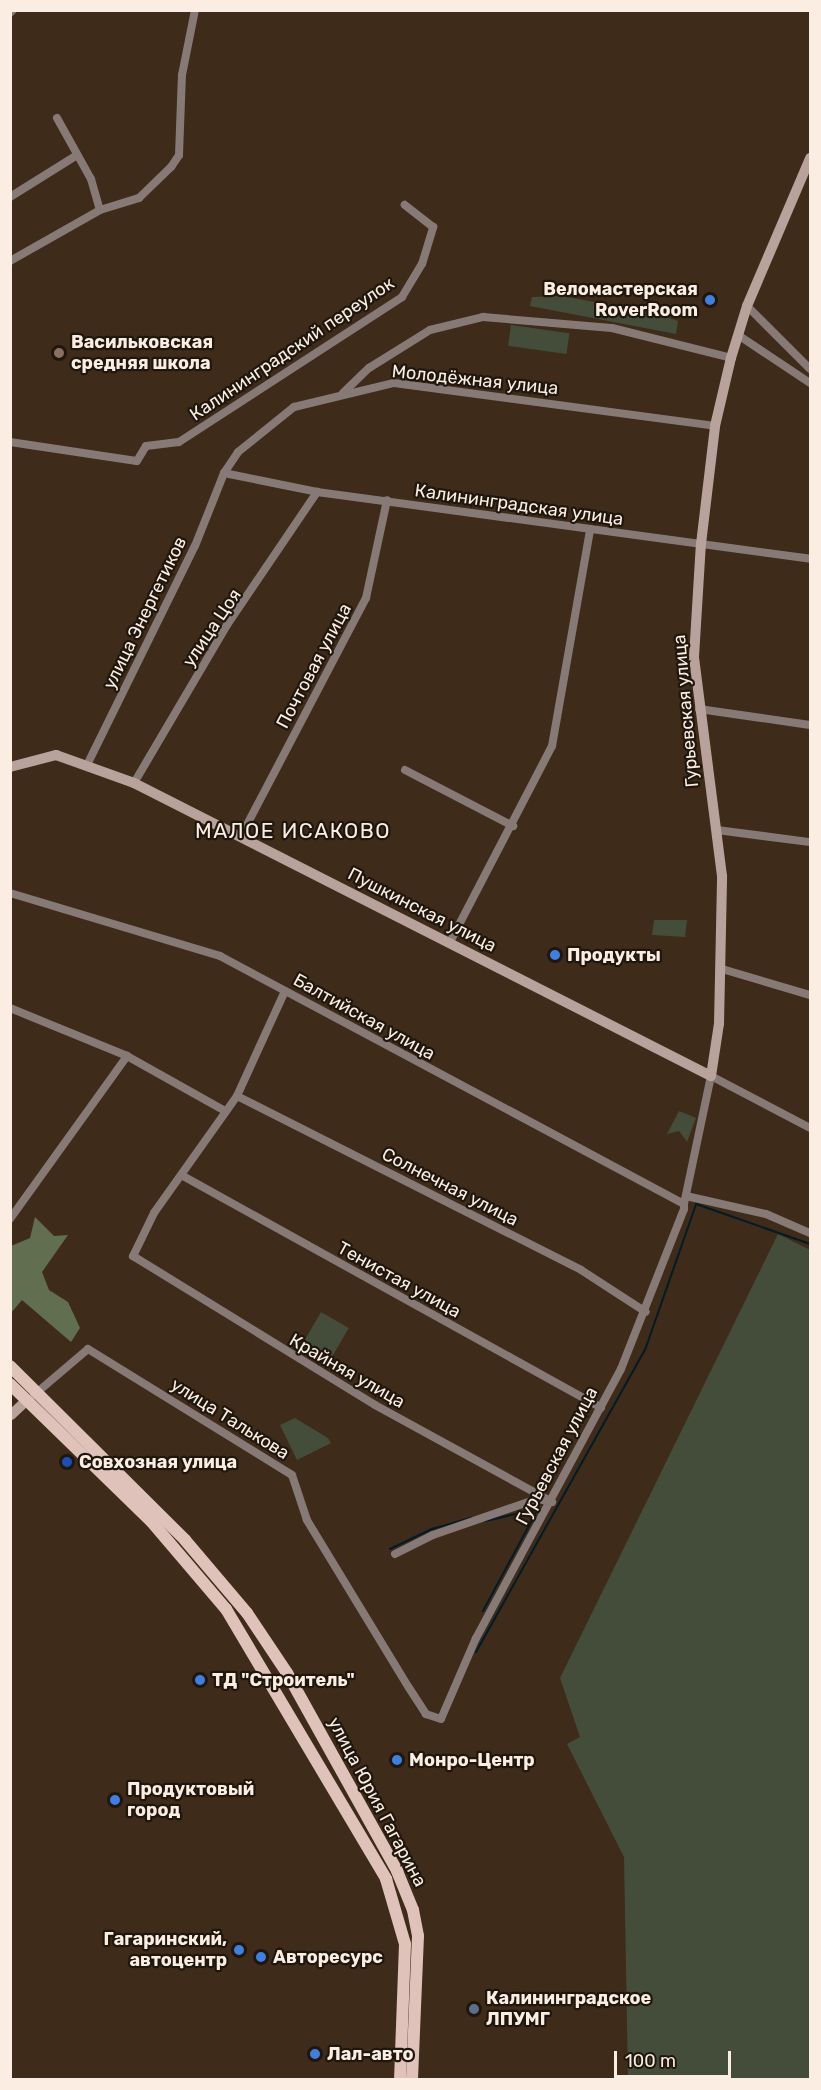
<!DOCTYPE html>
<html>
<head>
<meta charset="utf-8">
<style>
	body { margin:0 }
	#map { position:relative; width:821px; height:2090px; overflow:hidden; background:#3e2b19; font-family:Rubik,sans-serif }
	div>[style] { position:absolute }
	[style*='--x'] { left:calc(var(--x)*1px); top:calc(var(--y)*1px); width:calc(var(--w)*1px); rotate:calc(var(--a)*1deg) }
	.green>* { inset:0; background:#444d39; transform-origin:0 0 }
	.forest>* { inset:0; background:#616e4f }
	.stream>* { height:2px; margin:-1px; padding:0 1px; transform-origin:1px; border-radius:1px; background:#021b28 }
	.street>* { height:8px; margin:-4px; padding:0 4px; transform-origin:4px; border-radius:4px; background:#877975 }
	.secondary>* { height:10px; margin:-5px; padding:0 5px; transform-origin:5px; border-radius:5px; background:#b9a29c }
	.primary>* { height:12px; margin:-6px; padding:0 6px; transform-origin:6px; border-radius:6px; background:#dfc2ba }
	.dots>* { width:16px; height:16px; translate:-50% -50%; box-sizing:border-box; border:3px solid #1f160e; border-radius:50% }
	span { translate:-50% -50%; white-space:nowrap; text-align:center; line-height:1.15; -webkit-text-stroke:4.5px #1f160e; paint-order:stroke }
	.poi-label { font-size:18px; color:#fbede2; font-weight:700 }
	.right { translate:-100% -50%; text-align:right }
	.left { translate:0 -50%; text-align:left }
	.street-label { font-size:18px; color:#fbede2 }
	.quarter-label { font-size:21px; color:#fbede2; letter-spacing:1.5px }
	.frame { position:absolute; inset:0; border:12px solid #fbede2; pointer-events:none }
	.scale { position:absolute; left:614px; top:2051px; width:117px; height:27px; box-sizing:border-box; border:3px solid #fbede2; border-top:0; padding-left:8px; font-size:18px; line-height:21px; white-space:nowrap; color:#fbede2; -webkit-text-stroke:4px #1f160e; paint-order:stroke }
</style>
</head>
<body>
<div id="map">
	<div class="green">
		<div style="clip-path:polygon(561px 296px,652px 312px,678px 321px,676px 334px,530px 306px,532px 297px)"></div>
		<div style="left:511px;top:325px;width:59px;height:21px;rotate:8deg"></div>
		<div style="clip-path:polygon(654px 920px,687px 920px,685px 937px,652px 935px)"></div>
		<div style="clip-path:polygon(679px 1111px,696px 1118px,687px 1142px,679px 1131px,667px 1134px)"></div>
		<div style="clip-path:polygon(778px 1234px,810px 1250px,810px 2079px,628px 2079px,624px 1857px,567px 1744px,580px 1737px,560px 1678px)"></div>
		<div style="left:321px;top:1312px;width:32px;height:42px;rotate:30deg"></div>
		<div style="clip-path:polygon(295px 1418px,328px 1438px,331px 1443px,297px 1460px,280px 1425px)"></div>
	</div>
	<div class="forest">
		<div style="clip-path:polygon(35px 1217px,54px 1236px,68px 1235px,42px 1272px,49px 1290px,68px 1302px,80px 1328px,71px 1342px,22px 1300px,11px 1313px,11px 1246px,30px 1238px)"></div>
	</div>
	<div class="stream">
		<div style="--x:390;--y:1549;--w:47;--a:-25.5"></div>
		<div style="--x:432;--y:1529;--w:41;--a:-15.8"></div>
		<div style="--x:483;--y:1611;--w:116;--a:-61.7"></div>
		<div style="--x:538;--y:1509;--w:54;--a:167.2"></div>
		<div style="--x:476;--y:1652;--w:346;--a:-60.8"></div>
		<div style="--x:645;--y:1350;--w:155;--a:-70.7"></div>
		<div style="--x:696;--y:1204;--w:121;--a:19.3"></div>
	</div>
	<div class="street">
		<div style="--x:10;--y:13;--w:4;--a:-45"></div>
		<div style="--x:57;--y:118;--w:70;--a:60.9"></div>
		<div style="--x:91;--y:179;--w:32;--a:74"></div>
		<div style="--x:10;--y:197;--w:75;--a:-32"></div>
		<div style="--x:10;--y:261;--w:103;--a:-29.5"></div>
		<div style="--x:100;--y:210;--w:41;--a:-17.1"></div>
		<div style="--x:139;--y:198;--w:45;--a:-44.1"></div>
		<div style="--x:171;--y:167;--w:14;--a:-56"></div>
		<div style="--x:179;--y:155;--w:80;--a:-87.9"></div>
		<div style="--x:182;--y:75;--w:66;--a:-78.7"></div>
		<div style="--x:747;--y:306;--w:89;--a:45"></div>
		<div style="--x:738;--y:335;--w:87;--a:33.7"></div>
		<div style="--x:343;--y:393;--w:36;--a:-44"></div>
		<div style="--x:369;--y:368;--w:72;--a:-31.9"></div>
		<div style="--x:430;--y:330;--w:55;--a:-13.8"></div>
		<div style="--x:483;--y:317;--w:129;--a:4.9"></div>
		<div style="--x:612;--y:328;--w:123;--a:14.1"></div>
		<div style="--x:10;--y:442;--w:128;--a:8.5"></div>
		<div style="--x:137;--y:461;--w:17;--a:-59"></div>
		<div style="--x:146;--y:446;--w:33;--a:-7"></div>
		<div style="--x:179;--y:442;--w:266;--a:-33"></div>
		<div style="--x:402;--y:297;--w:39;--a:-59"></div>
		<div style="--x:422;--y:264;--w:39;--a:-73"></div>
		<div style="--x:433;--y:227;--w:36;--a:-142"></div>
		<div style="--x:224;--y:473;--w:95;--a:11.5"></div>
		<div style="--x:317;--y:492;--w:498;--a:7.7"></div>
		<div style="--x:699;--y:709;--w:112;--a:8.2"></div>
		<div style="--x:88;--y:763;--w:242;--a:-63.8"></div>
		<div style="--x:195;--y:546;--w:79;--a:-68.3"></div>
		<div style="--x:224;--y:473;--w:25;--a:-56"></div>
		<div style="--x:238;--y:452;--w:72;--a:-38.8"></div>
		<div style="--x:294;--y:407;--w:103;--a:-13.5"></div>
		<div style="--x:394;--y:383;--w:324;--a:7.6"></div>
		<div style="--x:405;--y:770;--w:122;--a:27.4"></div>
		<div style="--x:134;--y:783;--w:183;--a:-59.5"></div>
		<div style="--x:227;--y:625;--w:161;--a:-55.9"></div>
		<div style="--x:717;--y:830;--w:94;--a:7.4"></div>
		<div style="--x:241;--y:836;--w:269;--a:-62.3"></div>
		<div style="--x:366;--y:598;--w:100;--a:-77.9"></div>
		<div style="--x:10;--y:893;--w:219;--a:16.7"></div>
		<div style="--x:220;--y:956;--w:526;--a:28.12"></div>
		<div style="--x:684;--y:1204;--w:5;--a:90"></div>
		<div style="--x:684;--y:1209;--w:172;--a:111.5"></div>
		<div style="--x:621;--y:1369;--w:306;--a:118.3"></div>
		<div style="--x:476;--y:1638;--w:88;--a:113.4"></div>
		<div style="--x:441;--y:1719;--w:16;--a:-162"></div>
		<div style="--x:426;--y:1714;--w:31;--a:-123"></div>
		<div style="--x:409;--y:1688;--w:197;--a:-121.3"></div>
		<div style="--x:307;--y:1520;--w:47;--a:-108.4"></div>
		<div style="--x:292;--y:1475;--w:240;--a:-148.3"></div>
		<div style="--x:88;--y:1349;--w:71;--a:139.6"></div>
		<div style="--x:450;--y:942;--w:221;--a:-62.5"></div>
		<div style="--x:552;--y:746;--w:218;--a:-80"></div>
		<div style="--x:722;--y:969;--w:92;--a:16.5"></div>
		<div style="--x:285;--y:991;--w:115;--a:114.6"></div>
		<div style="--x:237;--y:1096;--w:143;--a:125.4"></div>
		<div style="--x:154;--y:1213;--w:48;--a:116"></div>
		<div style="--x:133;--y:1256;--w:284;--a:31.6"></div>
		<div style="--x:375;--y:1405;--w:202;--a:28.7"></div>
		<div style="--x:10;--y:1008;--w:126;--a:22.3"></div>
		<div style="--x:127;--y:1056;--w:112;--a:29.3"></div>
		<div style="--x:237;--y:1096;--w:386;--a:26.8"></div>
		<div style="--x:581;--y:1270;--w:77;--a:32.9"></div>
		<div style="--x:183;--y:1176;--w:478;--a:29"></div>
		<div style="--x:686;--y:1196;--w:82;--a:12.7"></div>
		<div style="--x:766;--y:1214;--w:48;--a:23.4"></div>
		<div style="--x:684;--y:1204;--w:131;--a:-78.1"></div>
		<div style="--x:711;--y:1076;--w:112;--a:27.7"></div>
		<div style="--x:10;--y:1219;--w:201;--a:-54.3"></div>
		<div style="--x:395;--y:1554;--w:42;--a:-26.6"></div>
		<div style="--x:433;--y:1535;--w:110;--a:-19.1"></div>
		<div style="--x:537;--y:1499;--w:11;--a:10"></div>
	</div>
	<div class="secondary">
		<div style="--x:10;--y:767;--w:48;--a:-14.6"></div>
		<div style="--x:56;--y:755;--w:83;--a:19.7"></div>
		<div style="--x:134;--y:783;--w:647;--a:26.92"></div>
		<div style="--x:711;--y:1076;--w:53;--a:-81.3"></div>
		<div style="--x:719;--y:1024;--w:148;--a:-88.8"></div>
		<div style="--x:722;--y:876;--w:221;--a:-97.3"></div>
		<div style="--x:694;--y:657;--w:113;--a:-86.5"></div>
		<div style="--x:701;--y:544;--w:119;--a:-83.2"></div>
		<div style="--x:715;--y:426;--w:70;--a:-76.8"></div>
		<div style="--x:731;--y:358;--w:54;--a:-72.9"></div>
		<div style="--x:747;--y:306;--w:161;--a:-66.9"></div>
		<div style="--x:11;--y:1415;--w:22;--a:-43"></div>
	</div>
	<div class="primary">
		<div style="--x:10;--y:1366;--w:247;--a:44.8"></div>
		<div style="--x:185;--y:1540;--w:96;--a:49.7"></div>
		<div style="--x:247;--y:1613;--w:72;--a:56.3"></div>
		<div style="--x:287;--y:1673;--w:227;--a:60.9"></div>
		<div style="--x:397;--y:1871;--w:42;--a:67.7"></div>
		<div style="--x:413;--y:1910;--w:26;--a:79"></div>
		<div style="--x:418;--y:1936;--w:144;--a:92.4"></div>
		<div style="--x:10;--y:1384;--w:197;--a:44.2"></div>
		<div style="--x:151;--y:1521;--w:116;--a:49.6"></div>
		<div style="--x:226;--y:1609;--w:314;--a:59.3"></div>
		<div style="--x:386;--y:1879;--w:68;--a:73.7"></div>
		<div style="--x:405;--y:1944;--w:136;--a:92.1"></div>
	</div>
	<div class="dots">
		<div style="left:710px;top:300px;background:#3f7fe0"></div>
		<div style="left:59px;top:353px;background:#8d6e63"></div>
		<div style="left:555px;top:955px;background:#3f7fe0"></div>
		<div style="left:67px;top:1462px;background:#1a4fb4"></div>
		<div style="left:200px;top:1680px;background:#3f7fe0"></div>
		<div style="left:397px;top:1760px;background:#3f7fe0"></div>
		<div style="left:115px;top:1800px;background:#3f7fe0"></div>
		<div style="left:239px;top:1950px;background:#3f7fe0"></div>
		<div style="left:261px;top:1957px;background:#3f7fe0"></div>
		<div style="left:474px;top:2009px;background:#5c6f8a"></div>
		<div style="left:315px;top:2054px;background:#3f7fe0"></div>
	</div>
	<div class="poi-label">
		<span class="right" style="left:698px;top:300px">Веломастерская<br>RoverRoom</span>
		<span class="left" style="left:71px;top:353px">Васильковская<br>средняя школа</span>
		<span class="left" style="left:567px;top:955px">Продукты</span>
		<span class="left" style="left:79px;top:1462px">Совхозная улица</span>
		<span class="left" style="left:212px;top:1680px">ТД "Строитель"</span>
		<span class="left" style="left:409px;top:1760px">Монро-Центр</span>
		<span class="left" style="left:127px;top:1800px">Продуктовый<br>город</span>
		<span class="right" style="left:227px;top:1950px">Гагаринский,<br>автоцентр</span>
		<span class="left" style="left:273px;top:1957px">Авторесурс</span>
		<span class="left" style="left:486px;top:2009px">Калининградское<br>ЛПУМГ</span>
		<span class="left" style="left:327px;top:2054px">Лал-авто</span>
	</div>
	<div class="street-label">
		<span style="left:292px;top:349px;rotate:-34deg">Калининградский переулок</span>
		<span style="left:475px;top:380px;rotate:6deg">Молодёжная улица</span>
		<span style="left:519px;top:505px;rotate:8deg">Калининградская улица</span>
		<span style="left:145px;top:613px;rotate:-64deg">улица Энергетиков</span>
		<span style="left:212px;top:628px;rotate:-56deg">улица Цоя</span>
		<span style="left:314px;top:666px;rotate:-62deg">Почтовая улица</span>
		<span style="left:686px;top:711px;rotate:-95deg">Гурьевская улица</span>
		<span style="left:422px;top:910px;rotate:27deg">Пушкинская улица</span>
		<span style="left:364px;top:1017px;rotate:29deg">Балтийская улица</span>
		<span style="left:450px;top:1187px;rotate:27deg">Солнечная улица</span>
		<span style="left:399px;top:1280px;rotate:29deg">Тенистая улица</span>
		<span style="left:347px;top:1371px;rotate:30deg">Крайняя улица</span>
		<span style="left:230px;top:1419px;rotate:32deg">улица Талькова</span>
		<span style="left:557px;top:1456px;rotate:-62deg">Гурьевская улица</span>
		<span style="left:377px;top:1802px;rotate:62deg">улица Юрия Гагарина</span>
	</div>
	<div class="quarter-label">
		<span style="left:293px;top:831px">МАЛОЕ ИСАКОВО</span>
	</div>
	<div class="frame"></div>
	<div class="scale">100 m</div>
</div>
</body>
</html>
